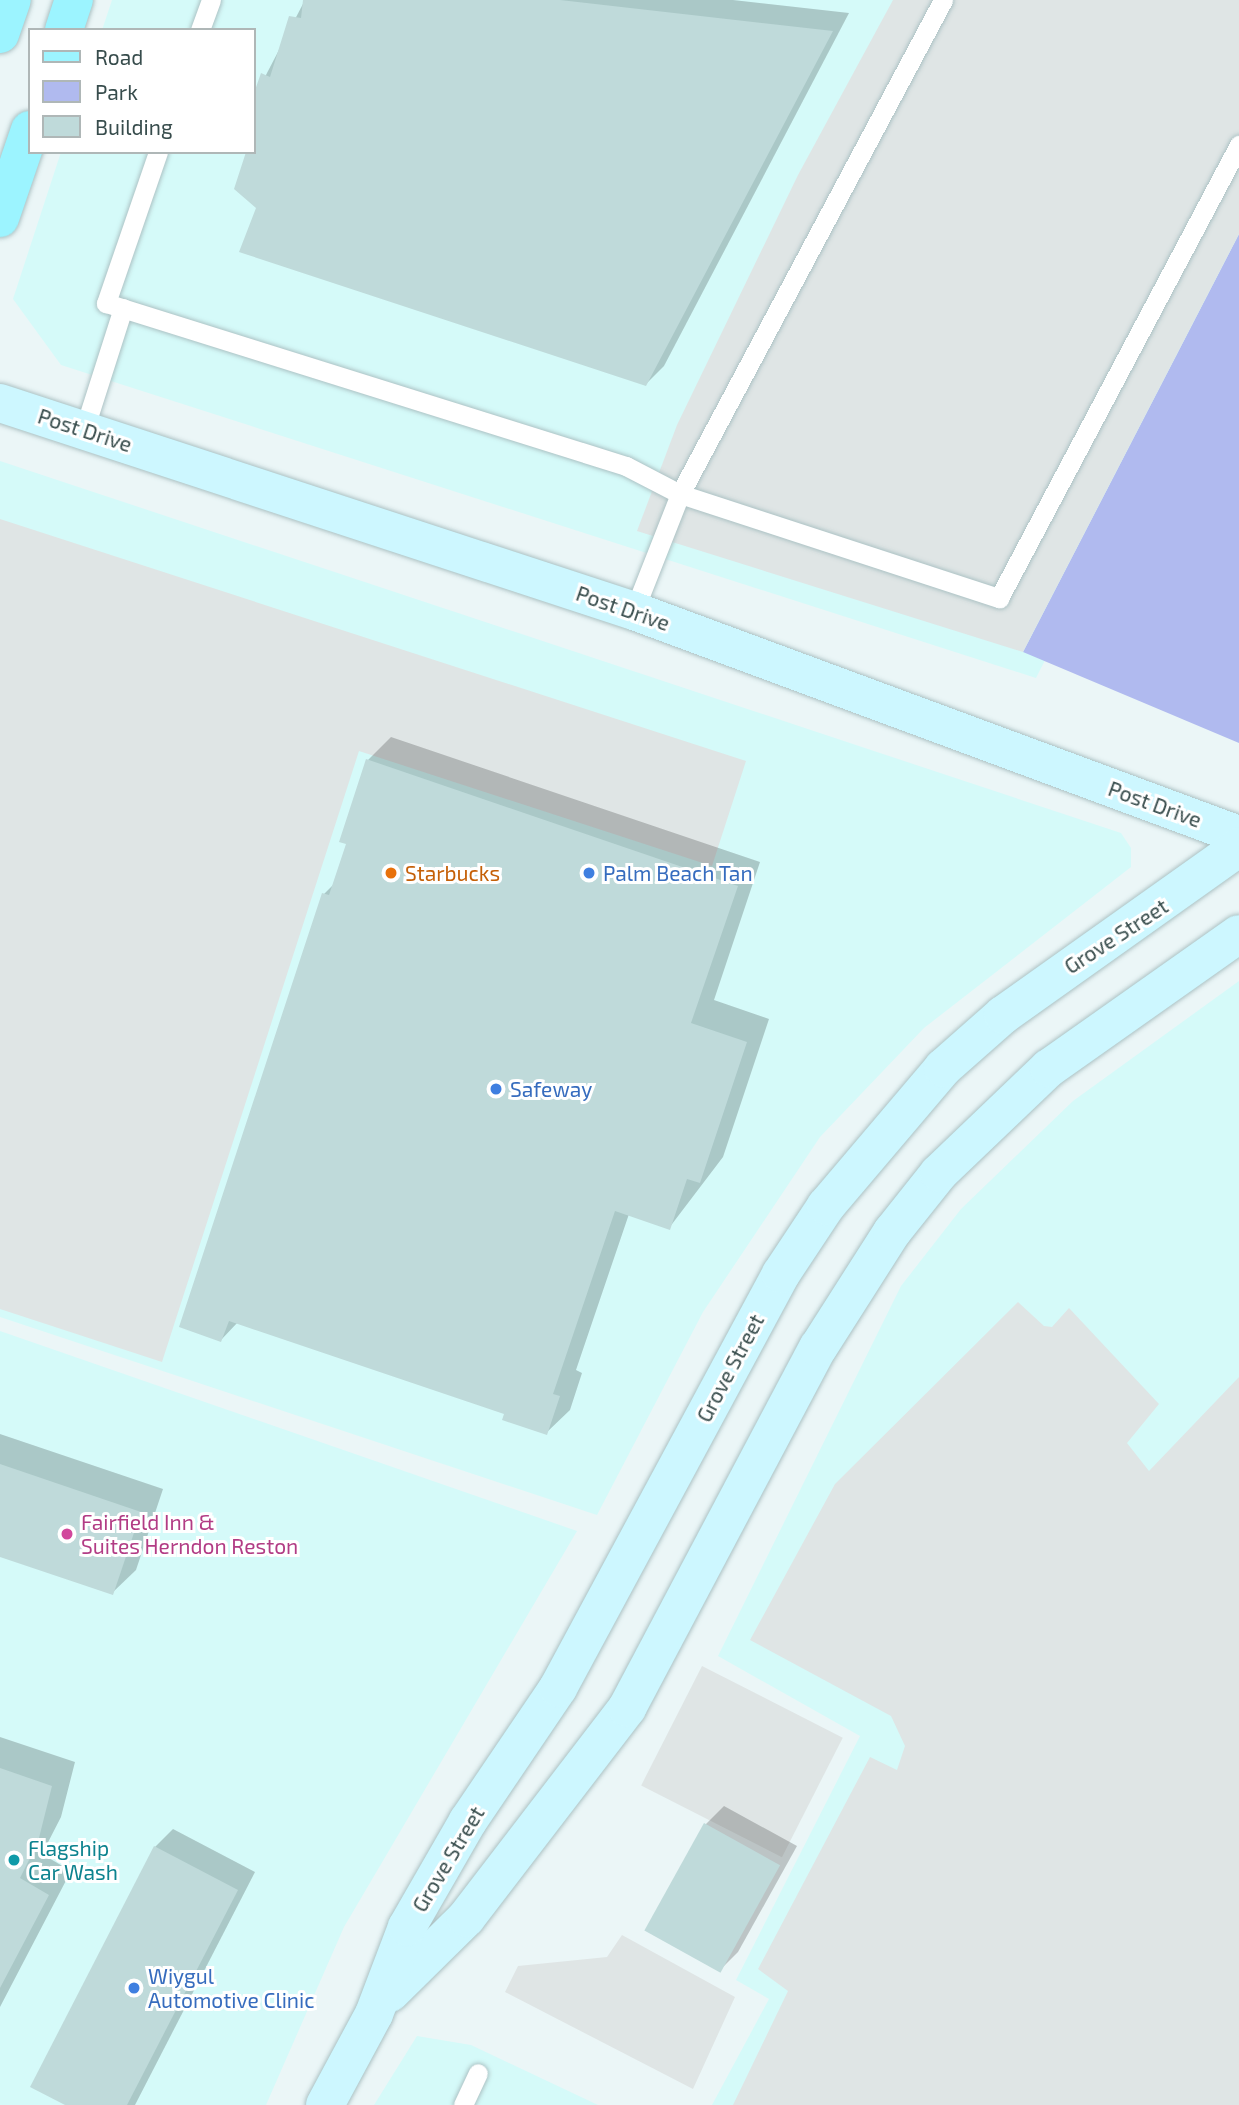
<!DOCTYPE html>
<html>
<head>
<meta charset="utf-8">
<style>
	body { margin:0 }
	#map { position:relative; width:1239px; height:2105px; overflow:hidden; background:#ebf6f7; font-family:"Exo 2",sans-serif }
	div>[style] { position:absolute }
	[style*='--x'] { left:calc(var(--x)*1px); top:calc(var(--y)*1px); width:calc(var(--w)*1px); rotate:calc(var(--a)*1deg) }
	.commercial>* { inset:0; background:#d5faf9 }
	.green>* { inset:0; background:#b0baef }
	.parking>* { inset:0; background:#dfe5e5; transform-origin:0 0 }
	.shadow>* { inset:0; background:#0003 }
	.building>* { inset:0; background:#bfdada; transform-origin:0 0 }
	.roads { filter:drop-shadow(0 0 2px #acc2c4) drop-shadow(0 0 2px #acc2c4) }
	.lane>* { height:19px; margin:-9.5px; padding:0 9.5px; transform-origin:9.5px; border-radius:9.5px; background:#fff }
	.secondary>* { height:38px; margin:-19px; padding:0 19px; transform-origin:19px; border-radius:19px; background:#cdf7ff }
	.primary>* { height:38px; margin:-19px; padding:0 19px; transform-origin:19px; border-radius:19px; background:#9cf4ff }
	.dots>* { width:19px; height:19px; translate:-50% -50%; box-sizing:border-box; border:4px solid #fff; border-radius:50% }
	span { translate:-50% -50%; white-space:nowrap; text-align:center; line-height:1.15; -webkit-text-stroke:6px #fff; paint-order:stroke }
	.street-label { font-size:21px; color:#374c4c }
	.food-label { font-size:21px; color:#c56008 }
	.left { translate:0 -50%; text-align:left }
	.shop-label { font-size:21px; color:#366cbe }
	.hotel-label { font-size:21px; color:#b23c85 }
	.culture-label { font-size:21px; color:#0d838f }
	.legend { position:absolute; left:28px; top:28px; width:228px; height:126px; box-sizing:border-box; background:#fff; border:2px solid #afb7b7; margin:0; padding:9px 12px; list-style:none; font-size:21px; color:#374c4c }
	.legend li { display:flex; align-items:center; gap:14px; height:35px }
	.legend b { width:35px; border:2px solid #afb7b7 }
</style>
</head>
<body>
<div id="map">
	<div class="commercial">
		<div style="clip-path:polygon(112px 0,1239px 0,1239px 278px,1036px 678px,61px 365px,13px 299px,61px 152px,254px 152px,254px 30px,102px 30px)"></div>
		<div style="clip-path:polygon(0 461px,1121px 833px,1131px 848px,1131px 867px,924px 1028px,820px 1137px,703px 1312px,597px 1515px,0 1317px)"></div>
		<div style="clip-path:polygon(1239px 981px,1239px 2105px,712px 2105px,769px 1999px,736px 1980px,860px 1736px,718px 1656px,901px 1286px,961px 1209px,1073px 1101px)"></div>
		<div style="clip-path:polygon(0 1331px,577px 1531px,344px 1927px,266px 2105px,0 2105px)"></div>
		<div style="clip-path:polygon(417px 2036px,471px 2045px,598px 2105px,374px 2105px)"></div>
	</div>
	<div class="green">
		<div style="clip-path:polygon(1239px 234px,1239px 743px,1023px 652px)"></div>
	</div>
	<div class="parking">
		<div style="clip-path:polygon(893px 0,1239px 0,1239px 234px,1023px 652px,637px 531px,677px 425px,798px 175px)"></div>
		<div style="clip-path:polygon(0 519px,746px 761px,712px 866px,359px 751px,162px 1362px,0 1309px)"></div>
		<div style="clip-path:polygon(1018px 1302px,1044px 1326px,1052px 1327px,1069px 1308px,1159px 1404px,1127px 1443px,1149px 1471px,1239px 1377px,1239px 2105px,733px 2105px,788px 1991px,758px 1969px,870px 1757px,897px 1770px,905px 1746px,891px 1716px,750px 1640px,835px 1484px)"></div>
		<div style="left:702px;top:1666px;width:158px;height:134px;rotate:27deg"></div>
		<div style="clip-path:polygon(622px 1935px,735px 1997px,693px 2089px,505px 1992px,518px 1966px,607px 1957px)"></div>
	</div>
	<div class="shadow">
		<div style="clip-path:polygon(305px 0,733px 0,849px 13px,664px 366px,646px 384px,258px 207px,254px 98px)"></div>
		<div style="clip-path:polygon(391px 737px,760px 862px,714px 1000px,769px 1019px,723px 1157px,669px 1228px,629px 1214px,576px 1370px,582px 1373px,570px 1410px,546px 1433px,506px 1413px,238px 1322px,221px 1340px,324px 894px,335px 883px,348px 843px,368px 760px)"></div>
		<div style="clip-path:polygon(0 1434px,163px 1489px,136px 1570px,112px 1593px,0 1555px)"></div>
		<div style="clip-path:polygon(0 1737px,75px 1762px,61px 1817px,42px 1854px,71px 1871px,0 2007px)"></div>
		<div style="clip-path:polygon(724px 1806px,797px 1846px,738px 1952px,720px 1970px,647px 1930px,706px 1824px)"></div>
		<div style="clip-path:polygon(173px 1829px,255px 1872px,135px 2105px,69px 2105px,155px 1847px)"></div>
	</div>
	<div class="building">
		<div style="clip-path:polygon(303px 0,560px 0,833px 31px,646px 386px,239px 252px,256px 208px,234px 189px,246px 152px,254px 152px,254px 93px,261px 73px,270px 77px,289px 16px,301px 18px)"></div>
		<div style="clip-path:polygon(366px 759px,738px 886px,691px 1023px,747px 1042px,700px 1183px,687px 1179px,670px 1230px,615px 1211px,553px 1394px,560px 1396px,547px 1435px,502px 1420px,504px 1414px,229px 1321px,221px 1342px,179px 1327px,322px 893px,329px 895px,346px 844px,339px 842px)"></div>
		<div style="clip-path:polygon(0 1464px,141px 1512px,113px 1595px,0 1557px)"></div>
		<div style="clip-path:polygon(0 1768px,52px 1786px,38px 1842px,20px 1878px,49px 1895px,0 1988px)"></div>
		<div style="left:704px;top:1823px;width:87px;height:123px;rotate:29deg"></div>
		<div style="clip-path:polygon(154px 1846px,238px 1890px,127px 2105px,65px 2105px,30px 2087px)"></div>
	</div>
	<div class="roads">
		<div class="lane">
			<div style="--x:943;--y:0;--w:560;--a:118.03"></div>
			<div style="--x:680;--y:494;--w:336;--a:18.1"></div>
			<div style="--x:999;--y:598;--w:513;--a:-62.09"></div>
			<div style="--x:200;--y:30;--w:32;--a:-70"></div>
			<div style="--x:158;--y:152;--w:160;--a:109"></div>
			<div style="--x:106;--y:303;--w:545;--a:17.4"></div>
			<div style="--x:626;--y:466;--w:61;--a:27.4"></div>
			<div style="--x:680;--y:494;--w:126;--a:111.5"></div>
			<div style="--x:84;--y:430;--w:128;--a:-72.3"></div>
			<div style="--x:463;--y:2105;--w:35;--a:-65"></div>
		</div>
		<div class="secondary">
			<div style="--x:0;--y:403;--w:667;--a:18.16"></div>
			<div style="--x:634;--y:611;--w:645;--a:20.32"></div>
			<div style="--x:390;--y:1993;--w:107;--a:-44.6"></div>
			<div style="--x:466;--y:1918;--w:265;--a:-52.5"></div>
			<div style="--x:627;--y:1708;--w:408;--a:-62.1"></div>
			<div style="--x:818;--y:1348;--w:138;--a:-57.5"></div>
			<div style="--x:892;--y:1232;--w:75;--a:-51.5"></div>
			<div style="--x:939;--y:1173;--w:152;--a:-43.7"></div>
			<div style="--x:1049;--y:1068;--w:232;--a:-35.2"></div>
			<div style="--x:325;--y:2105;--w:103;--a:-61.7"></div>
			<div style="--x:374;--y:2014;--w:93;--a:-69.2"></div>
			<div style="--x:407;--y:1927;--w:122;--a:-60.1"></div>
			<div style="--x:468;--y:1821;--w:161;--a:-55.9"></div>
			<div style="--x:558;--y:1688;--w:470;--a:-61.7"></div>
			<div style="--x:781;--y:1274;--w:82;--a:-56.5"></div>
			<div style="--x:826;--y:1206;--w:181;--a:-49.7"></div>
			<div style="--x:943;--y:1068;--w:80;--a:-41.5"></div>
			<div style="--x:1003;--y:1015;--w:290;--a:-35.4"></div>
		</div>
		<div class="primary">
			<div style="--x:64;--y:30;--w:32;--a:-72"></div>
			<div style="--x:0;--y:34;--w:36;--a:-71"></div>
			<div style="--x:0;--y:218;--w:93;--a:-71.2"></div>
		</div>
	</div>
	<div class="dots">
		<div style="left:391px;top:873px;background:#e8710a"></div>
		<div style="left:589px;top:873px;background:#3f7fe0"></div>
		<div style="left:496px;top:1089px;background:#3f7fe0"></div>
		<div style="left:67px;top:1534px;background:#d1479c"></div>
		<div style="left:14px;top:1860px;background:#0f9aa8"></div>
		<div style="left:134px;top:1988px;background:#3f7fe0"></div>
	</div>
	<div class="street-label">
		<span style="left:85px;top:430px;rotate:18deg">Post Drive</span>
		<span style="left:623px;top:608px;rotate:19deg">Post Drive</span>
		<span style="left:1155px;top:804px;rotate:20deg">Post Drive</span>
		<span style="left:1116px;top:936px;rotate:-33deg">Grove Street</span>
		<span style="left:730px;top:1368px;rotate:-62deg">Grove Street</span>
		<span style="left:448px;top:1859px;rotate:-59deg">Grove Street</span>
	</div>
	<div class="food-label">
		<span class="left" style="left:405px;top:873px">Starbucks</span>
	</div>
	<div class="shop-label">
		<span class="left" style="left:603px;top:873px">Palm Beach Tan</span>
		<span class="left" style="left:510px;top:1089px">Safeway</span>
		<span class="left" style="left:148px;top:1988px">Wiygul<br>Automotive Clinic</span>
	</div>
	<div class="hotel-label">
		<span class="left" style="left:81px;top:1534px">Fairfield Inn &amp;<br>Suites Herndon Reston</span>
	</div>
	<div class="culture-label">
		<span class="left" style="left:28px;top:1860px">Flagship<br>Car Wash</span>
	</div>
	<ul class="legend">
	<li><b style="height:9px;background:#9cf4ff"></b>Road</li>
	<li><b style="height:19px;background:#b0baef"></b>Park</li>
	<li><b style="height:19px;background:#bfdada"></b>Building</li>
	</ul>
</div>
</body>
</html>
